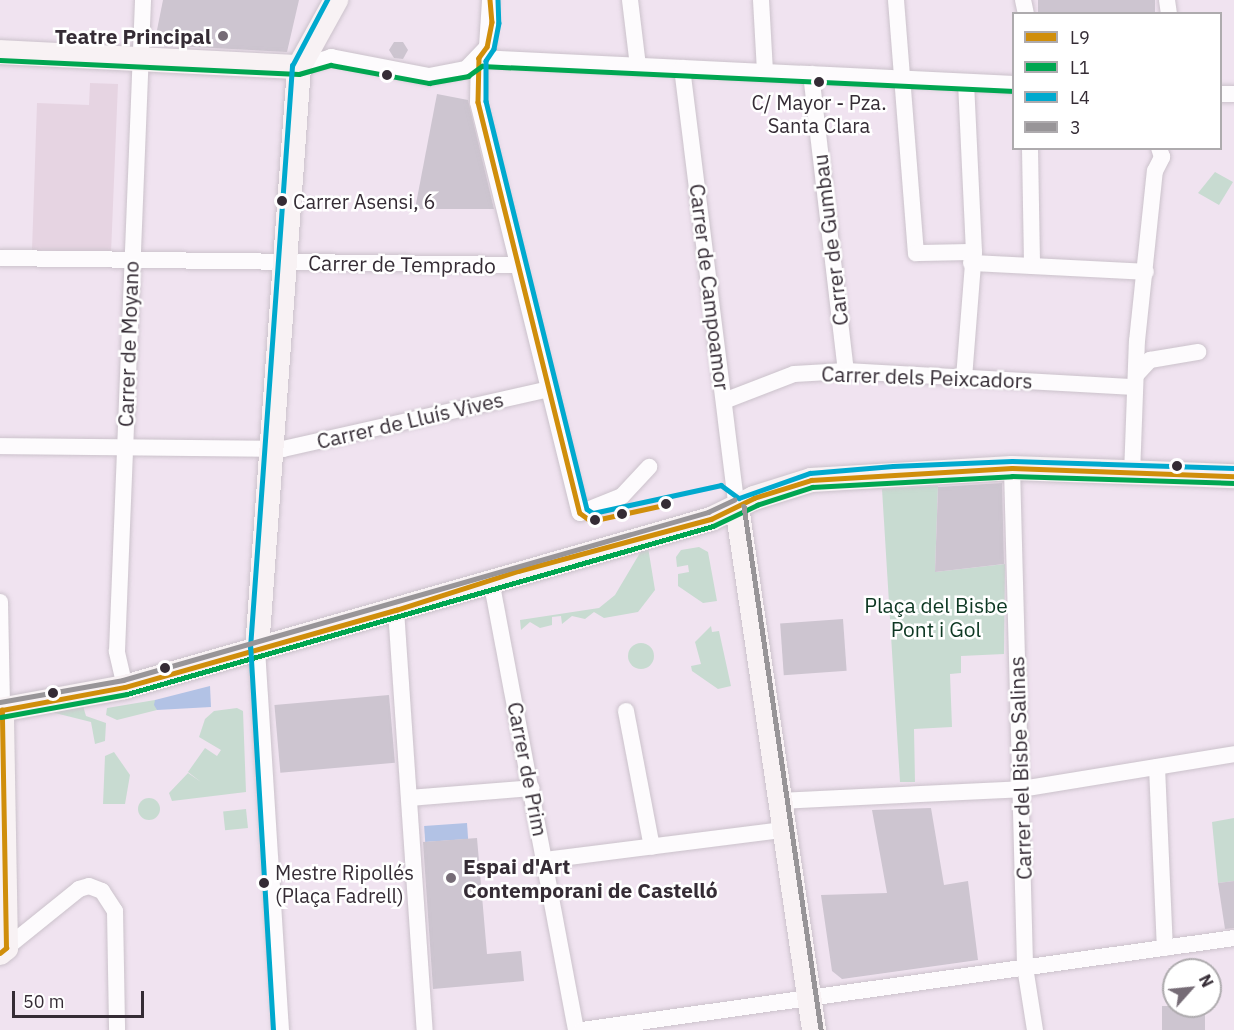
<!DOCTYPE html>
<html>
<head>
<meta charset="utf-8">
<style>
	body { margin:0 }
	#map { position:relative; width:1234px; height:1030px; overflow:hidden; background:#f0e3f0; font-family:"IBM Plex Sans",sans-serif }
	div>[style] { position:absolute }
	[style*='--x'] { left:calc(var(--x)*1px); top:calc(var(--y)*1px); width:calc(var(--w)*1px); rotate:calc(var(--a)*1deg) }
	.education>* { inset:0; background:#e6d4e2 }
	.green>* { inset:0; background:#c8dbd1; transform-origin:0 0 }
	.round { border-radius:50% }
	.water>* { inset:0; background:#b2c2e5; transform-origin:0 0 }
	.building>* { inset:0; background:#cdc5d0; transform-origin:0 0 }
	.roads { filter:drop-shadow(0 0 2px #cbc2cb) drop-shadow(0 0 2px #cbc2cb) }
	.street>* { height:16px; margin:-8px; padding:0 8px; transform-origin:8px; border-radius:8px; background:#fdfbfd }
	.secondary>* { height:24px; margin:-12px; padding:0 12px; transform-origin:12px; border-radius:12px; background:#f8f2f4 }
	.bus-1>* { height:4.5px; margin:-2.25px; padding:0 2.25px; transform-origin:2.25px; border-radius:2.25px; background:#d08e0b }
	.bus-2>* { height:4.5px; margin:-2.25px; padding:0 2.25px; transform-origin:2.25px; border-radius:2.25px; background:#00a651 }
	.bus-3>* { height:4.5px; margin:-2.25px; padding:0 2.25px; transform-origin:2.25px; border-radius:2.25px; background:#00a9ce }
	.bus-4>* { height:4.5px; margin:-2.25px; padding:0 2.25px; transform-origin:2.25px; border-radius:2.25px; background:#989598 }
	.dots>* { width:16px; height:16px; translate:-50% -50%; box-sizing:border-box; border:3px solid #fff; border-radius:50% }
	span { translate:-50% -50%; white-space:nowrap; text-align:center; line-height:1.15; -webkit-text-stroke:5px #fff; paint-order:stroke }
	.bus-label { font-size:20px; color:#352c35 }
	.left { translate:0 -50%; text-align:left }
	.poi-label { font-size:21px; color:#352c35; font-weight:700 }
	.right { translate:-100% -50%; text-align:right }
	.street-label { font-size:21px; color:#352c35 }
	.park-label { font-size:21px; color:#0e3823 }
	.legend { position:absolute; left:1012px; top:12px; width:210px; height:138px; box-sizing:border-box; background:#fff; border:2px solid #aeabae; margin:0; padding:8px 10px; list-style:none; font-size:18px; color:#352c35 }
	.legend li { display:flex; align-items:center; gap:12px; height:30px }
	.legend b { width:30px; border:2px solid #aeabae }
	.north { position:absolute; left:1162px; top:958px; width:60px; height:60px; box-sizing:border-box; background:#fff; border:2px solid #aeabae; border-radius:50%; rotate:63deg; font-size:16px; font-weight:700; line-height:24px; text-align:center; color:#352c35 }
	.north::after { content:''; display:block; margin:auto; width:21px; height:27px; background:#766c76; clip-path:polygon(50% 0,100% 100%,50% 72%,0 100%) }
	.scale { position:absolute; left:12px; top:991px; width:132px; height:27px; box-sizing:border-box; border:3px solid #352c35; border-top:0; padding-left:8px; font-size:18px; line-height:21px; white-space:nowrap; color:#352c35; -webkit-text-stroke:4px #fff; paint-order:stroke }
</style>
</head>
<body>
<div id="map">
	<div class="education">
		<div style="clip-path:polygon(90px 83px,118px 84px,111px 253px,32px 250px,37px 103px,89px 105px)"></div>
	</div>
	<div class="green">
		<div style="clip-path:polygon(1215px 172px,1233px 182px,1219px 205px,1198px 193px)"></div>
		<div style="clip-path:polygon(938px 486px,935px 572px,1005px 564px,1004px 654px,961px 656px,961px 673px,950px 674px,952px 727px,914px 729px,915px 782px,900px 782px,882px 489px)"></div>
		<div style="clip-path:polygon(647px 541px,655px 590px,638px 612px,604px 618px,594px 612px,585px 619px,572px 616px,562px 624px,561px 616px,552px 617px,552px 625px,540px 628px,530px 622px,521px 630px,520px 620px,599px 608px,615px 595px)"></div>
		<div style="clip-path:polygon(699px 547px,708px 552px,717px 601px,703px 603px,678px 586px,678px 574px,689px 572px,688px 565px,677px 567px,676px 557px,681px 550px)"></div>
		<div style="clip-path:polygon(711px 626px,712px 632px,719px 631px,731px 686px,718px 689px,692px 671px,691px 666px,701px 664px,695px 642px)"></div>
		<div class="round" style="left:628px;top:643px;width:26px;height:26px"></div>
		<div style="clip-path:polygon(155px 700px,157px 710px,117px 720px,106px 715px,107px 708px)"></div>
		<div style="clip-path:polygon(83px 706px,86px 716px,106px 723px,105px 741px,95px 744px,91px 722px,47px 711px)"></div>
		<div style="clip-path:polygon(237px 708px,243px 711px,246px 792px,172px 801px,169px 793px,188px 773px,201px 782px,188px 772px,205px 748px,217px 756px,221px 750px,199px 737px,205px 719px,214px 711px)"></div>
		<div style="clip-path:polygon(114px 752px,130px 775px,125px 804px,103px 804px,105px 756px)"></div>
		<div class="round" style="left:138px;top:798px;width:22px;height:22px"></div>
		<div style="left:246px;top:809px;width:19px;height:23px;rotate:84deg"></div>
		<div style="clip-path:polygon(1234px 818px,1234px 881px,1218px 883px,1212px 822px)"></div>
	</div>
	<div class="water">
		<div style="clip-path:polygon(210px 686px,211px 707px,157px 710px,154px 705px,155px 700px)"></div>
		<div style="left:467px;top:823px;width:16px;height:43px;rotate:86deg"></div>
	</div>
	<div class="building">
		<div style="clip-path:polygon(163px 0,299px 0,287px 52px,154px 45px)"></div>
		<div style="left:1038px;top:0;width:117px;height:17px"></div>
		<div style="clip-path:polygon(394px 42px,403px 42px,408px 50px,403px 59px,394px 58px,389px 50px)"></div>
		<div style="clip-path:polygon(437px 94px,468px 100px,494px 209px,415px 209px)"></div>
		<div style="clip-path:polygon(1002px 483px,1004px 564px,935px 572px,938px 487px)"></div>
		<div style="left:843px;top:619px;width:52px;height:63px;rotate:86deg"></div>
		<div style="left:389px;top:695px;width:68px;height:115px;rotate:85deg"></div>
		<div style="clip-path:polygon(931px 808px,944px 885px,968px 881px,978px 960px,842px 979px,832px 971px,821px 895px,887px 893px,872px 810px)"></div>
		<div style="clip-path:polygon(477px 838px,487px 954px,521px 951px,524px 981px,433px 989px,423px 842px)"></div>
		<div style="clip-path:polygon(1234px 881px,1234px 928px,1225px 929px,1218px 883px)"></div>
		<div style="left:1162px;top:1006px;width:43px;height:24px"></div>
	</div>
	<div class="roads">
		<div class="street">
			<div style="--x:630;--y:0;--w:66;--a:83.1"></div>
			<div style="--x:761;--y:0;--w:72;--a:86.8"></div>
			<div style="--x:896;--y:0;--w:254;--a:85.5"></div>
			<div style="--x:916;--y:253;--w:58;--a:-1"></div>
			<div style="--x:1023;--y:0;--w:14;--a:78"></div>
			<div style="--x:1167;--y:0;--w:14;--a:82"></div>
			<div style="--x:479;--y:58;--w:44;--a:91.3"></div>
			<div style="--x:478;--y:102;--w:423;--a:76.1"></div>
			<div style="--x:580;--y:513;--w:45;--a:-22"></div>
			<div style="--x:622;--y:496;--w:40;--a:-47"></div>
			<div style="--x:479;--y:58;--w:536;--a:2.78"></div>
			<div style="--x:299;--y:67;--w:34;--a:-17"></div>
			<div style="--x:331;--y:57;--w:100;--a:11"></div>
			<div style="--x:429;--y:76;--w:38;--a:-11"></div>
			<div style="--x:466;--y:69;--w:30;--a:-46"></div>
			<div style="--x:487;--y:47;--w:47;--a:-86.3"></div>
			<div style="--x:682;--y:68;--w:442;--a:82.9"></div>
			<div style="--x:811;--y:74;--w:299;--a:83.3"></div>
			<div style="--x:1220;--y:94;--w:14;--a:0"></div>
			<div style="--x:1030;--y:148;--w:118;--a:89"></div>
			<div style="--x:0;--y:258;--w:518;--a:0.77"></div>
			<div style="--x:971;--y:263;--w:175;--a:2.9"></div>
			<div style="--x:1136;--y:375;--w:21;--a:-47"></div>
			<div style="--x:1150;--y:360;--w:49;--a:-9.5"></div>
			<div style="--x:964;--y:378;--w:126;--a:-85.5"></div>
			<div style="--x:974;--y:252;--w:170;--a:-92.7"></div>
			<div style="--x:724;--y:401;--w:75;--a:-21.1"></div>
			<div style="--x:794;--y:374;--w:52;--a:-3.3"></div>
			<div style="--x:846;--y:371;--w:289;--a:3.2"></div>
			<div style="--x:0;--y:446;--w:283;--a:0.6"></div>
			<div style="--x:283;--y:449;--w:273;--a:-12.7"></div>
			<div style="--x:1012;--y:468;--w:499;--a:88.5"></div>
			<div style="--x:1025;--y:967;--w:64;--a:81"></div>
			<div style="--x:1132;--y:475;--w:134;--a:-87.9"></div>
			<div style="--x:1137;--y:341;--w:171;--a:-84"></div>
			<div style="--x:1155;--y:171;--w:16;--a:-63"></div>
			<div style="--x:1162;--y:157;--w:9;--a:-108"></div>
			<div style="--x:491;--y:580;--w:458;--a:79.3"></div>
			<div style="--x:0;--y:602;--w:108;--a:88.9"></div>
			<div style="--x:396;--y:610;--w:421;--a:86.1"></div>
			<div style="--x:257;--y:649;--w:382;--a:86.4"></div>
			<div style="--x:125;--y:687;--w:37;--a:-103"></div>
			<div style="--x:117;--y:651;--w:652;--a:-87.71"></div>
			<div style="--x:626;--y:711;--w:138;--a:79.2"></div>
			<div style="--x:1157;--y:767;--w:181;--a:87.5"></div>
			<div style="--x:409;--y:798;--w:123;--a:-4.6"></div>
			<div style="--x:779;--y:801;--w:242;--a:-2.8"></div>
			<div style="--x:1021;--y:789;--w:216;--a:-9.3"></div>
			<div style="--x:545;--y:860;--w:240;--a:-7.2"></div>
			<div style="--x:6;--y:948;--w:94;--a:-38.9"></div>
			<div style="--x:79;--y:889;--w:10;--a:-17"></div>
			<div style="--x:89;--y:886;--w:14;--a:21"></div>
			<div style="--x:102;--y:891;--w:24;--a:57"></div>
			<div style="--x:115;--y:911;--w:119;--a:89"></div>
			<div style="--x:582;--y:1030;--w:658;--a:-8.03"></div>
		</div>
		<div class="secondary">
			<div style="--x:0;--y:52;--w:299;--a:2.9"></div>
			<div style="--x:737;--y:507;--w:529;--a:81.62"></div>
			<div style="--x:257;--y:649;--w:584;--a:-85.87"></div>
			<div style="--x:299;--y:67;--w:77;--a:-61.1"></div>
			<div style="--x:0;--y:710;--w:127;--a:-10.4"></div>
			<div style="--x:125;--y:687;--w:610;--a:-16"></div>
			<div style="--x:711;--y:519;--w:48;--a:-26"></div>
			<div style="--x:754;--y:498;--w:60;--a:-17.5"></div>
			<div style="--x:811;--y:480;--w:201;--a:-3.4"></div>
			<div style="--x:1012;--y:468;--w:222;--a:2.1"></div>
			<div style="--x:0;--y:953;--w:8;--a:-40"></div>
			<div style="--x:6;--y:948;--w:238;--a:-91"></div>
		</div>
	</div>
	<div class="bus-1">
		<div style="--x:490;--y:0;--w:22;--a:85"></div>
		<div style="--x:492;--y:22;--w:25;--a:101"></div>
		<div style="--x:487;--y:47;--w:14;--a:126"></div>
		<div style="--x:479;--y:58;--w:44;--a:91.3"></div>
		<div style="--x:478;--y:102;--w:423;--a:76.1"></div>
		<div style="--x:580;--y:513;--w:14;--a:36"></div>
		<div style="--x:591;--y:521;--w:79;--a:-12.4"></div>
		<div style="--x:0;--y:953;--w:8;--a:-40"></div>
		<div style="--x:6;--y:948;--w:238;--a:-91"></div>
		<div style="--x:2;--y:710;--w:125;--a:-10.6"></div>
		<div style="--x:125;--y:687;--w:282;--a:-15.9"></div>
		<div style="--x:396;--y:610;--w:128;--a:-17.7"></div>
		<div style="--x:518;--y:571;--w:200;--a:-15.1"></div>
		<div style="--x:711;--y:519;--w:48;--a:-26"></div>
		<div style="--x:754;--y:498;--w:60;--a:-17.5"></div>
		<div style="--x:811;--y:480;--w:201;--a:-3.4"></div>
		<div style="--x:1012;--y:468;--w:222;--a:2.1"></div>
	</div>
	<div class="bus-2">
		<div style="--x:0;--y:60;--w:299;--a:2.7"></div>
		<div style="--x:299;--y:74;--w:33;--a:-16"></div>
		<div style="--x:331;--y:65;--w:100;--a:10.4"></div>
		<div style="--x:429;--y:83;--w:40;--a:-10"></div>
		<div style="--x:468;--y:76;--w:17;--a:-36"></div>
		<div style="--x:482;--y:66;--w:533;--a:2.69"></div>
		<div style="--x:1;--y:717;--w:128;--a:-10.3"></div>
		<div style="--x:127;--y:694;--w:610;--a:-16"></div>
		<div style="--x:713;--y:526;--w:49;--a:-25.5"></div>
		<div style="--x:757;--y:505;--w:58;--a:-18.1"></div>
		<div style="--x:812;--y:487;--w:200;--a:-3.1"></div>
		<div style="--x:1012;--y:476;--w:222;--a:1.8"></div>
	</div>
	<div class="bus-3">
		<div style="--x:498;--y:0;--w:23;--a:88"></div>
		<div style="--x:499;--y:23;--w:26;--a:101"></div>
		<div style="--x:494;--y:49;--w:14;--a:124"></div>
		<div style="--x:486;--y:61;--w:40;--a:90"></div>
		<div style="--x:486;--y:101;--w:420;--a:76.1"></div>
		<div style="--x:587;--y:509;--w:7;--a:34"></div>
		<div style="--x:593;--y:513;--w:131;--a:-12.3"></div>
		<div style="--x:721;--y:485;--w:22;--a:36"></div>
		<div style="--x:739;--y:498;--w:75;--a:-19.4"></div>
		<div style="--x:810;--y:473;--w:83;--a:-4.8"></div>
		<div style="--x:893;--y:466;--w:119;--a:-2.4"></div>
		<div style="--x:1012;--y:461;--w:222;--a:1.8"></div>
		<div style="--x:273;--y:1030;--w:383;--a:-93.4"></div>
		<div style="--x:250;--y:648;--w:584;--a:-85.87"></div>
		<div style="--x:292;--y:66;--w:75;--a:-62.1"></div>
	</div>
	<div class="bus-4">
		<div style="--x:744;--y:506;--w:529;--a:81.62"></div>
		<div style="--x:0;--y:702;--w:125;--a:-10.1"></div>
		<div style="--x:123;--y:680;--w:609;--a:-16.02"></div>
		<div style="--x:708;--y:512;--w:29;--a:-25"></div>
	</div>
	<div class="dots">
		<div style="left:223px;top:36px;background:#766c76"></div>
		<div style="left:387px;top:75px;background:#352c35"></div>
		<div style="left:819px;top:82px;background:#352c35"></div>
		<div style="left:282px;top:201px;background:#352c35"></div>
		<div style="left:1177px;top:466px;background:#352c35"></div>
		<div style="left:666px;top:504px;background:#352c35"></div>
		<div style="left:622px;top:514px;background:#352c35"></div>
		<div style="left:595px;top:520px;background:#352c35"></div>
		<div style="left:165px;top:668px;background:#352c35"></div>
		<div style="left:53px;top:693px;background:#352c35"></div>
		<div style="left:451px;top:878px;background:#766c76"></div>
		<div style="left:264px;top:883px;background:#352c35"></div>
	</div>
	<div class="bus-label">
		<span style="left:819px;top:114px">C/ Mayor - Pza.<br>Santa Clara</span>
		<span class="left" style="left:293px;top:201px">Carrer Asensi, 6</span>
		<span class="left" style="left:275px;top:884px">Mestre Ripollés<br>(Plaça Fadrell)</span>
	</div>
	<div class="poi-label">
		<span class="right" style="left:211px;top:36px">Teatre Principal</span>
		<span class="left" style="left:463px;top:878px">Espai d'Art<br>Contemporani de Castelló</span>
	</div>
	<div class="street-label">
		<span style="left:830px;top:240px;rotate:-97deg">Carrer de Gumbau</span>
		<span style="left:402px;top:264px;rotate:1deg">Carrer de Temprado</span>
		<span style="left:710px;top:287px;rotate:83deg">Carrer de Campoamor</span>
		<span style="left:128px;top:344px;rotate:-88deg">Carrer de Moyano</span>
		<span style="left:927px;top:377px;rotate:2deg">Carrer dels Peixcadors</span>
		<span style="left:410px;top:420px;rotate:-13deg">Carrer de Lluís Vives</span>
		<span style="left:1020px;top:768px;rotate:-92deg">Carrer del Bisbe Salinas</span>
		<span style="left:528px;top:769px;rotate:79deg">Carrer de Prim</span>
	</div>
	<div class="park-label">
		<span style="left:936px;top:617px">Plaça del Bisbe<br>Pont i Gol</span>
	</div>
	<ul class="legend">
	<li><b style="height:8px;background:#d08e0b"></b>L9</li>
	<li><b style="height:8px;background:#00a651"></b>L1</li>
	<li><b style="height:8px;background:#00a9ce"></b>L4</li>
	<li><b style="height:8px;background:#989598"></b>3</li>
	</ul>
	<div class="north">N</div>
	<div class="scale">50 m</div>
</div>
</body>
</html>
